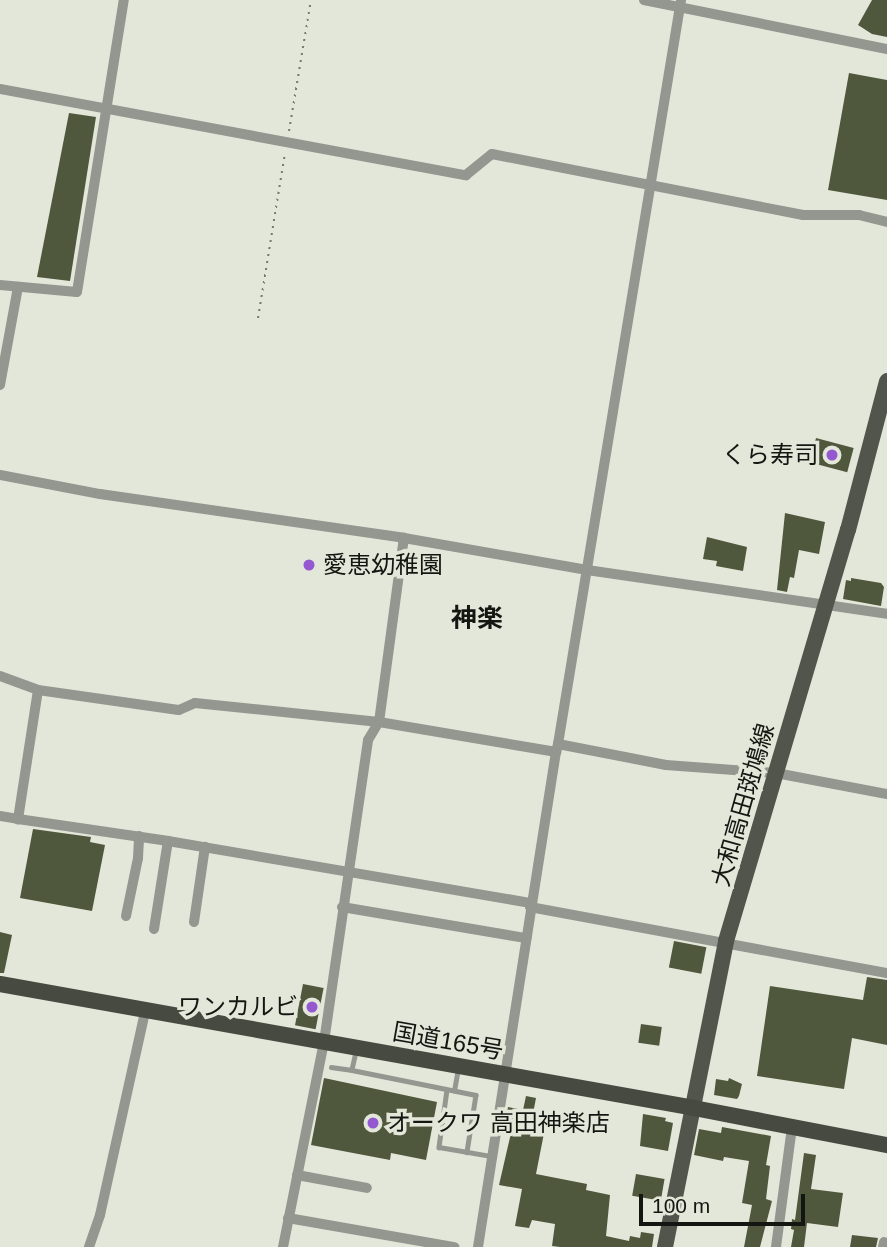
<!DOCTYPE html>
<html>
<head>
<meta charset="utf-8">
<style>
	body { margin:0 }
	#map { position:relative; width:887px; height:1247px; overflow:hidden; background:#e3e7d9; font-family:Arial,"Noto Sans JP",sans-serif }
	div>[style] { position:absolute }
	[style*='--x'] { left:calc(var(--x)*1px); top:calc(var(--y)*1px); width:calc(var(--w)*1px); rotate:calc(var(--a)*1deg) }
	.building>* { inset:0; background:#4f583d; transform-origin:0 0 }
	.path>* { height:2px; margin-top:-1px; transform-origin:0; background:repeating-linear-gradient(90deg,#76796f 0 2px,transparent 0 7px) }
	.service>* { height:4.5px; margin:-2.25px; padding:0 2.25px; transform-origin:2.25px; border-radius:2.25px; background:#949690 }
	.minor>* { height:10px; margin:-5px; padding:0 5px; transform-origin:5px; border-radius:5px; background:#949690 }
	.primary>* { height:16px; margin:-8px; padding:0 8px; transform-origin:8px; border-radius:8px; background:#52554b }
	.trunk>* { height:16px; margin:-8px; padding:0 8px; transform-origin:8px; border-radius:8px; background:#464a40 }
	.dots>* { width:19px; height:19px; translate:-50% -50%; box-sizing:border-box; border:4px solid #e3e7d9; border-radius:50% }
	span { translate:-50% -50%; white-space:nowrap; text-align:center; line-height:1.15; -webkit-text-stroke:7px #e3e7d9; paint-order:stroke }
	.poi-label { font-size:24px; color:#141611 }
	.right { translate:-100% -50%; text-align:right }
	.left { translate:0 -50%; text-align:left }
	.street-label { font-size:24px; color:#141611 }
	.neighbourhood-label { font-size:26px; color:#141611; font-weight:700 }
	.scale { position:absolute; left:639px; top:1194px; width:166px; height:32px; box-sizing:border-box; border:4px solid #141611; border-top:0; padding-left:9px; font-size:21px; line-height:24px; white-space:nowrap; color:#141611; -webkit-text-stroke:5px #e3e7d9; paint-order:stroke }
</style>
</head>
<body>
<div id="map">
	<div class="building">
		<div style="clip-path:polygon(872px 0,887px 0,887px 37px,872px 34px,858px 25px)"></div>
		<div style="clip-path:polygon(849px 73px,887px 80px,887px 200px,828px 190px)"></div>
		<div style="clip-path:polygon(69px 113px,96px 117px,70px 281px,37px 277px)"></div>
		<div style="left:816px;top:438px;width:39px;height:25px;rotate:15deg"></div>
		<div style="clip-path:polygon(785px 513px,825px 522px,819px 554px,799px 550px,794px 578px,790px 577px,787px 592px,777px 590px)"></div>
		<div style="clip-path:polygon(707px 537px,747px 547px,743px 571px,716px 566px,717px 561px,703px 559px)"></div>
		<div style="clip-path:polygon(851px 578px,881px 583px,884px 587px,881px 606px,843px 599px,846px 580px,851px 581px)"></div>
		<div style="clip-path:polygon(33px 829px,91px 837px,90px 842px,105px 845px,92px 911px,20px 898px)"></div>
		<div style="clip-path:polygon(0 932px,12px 935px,4px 973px,0 973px)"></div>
		<div style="left:674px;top:941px;width:33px;height:27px;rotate:11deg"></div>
		<div style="clip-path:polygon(867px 977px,887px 980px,887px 1045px,852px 1038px,844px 1089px,757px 1076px,770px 986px,863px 1000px)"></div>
		<div style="left:303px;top:984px;width:21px;height:42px;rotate:11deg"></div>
		<div style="left:641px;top:1024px;width:21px;height:19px;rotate:8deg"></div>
		<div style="clip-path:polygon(324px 1078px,437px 1102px,426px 1160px,391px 1153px,390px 1160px,311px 1145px)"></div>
		<div style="clip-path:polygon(729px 1078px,742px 1084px,739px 1096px,737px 1099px,714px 1095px,716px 1079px,728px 1081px)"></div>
		<div style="clip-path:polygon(526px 1096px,536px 1098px,532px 1119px,546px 1123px,536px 1174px,587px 1184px,586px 1190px,610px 1195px,606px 1236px,629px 1241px,630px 1236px,640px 1238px,641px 1232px,654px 1234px,652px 1247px,560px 1247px,552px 1246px,555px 1224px,532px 1220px,529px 1228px,515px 1226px,522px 1189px,499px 1185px,511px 1133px,504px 1131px,508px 1107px,523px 1110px)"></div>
		<div style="clip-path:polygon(643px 1114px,666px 1118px,665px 1121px,673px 1123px,668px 1151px,640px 1146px)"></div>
		<div style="clip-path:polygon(722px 1127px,771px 1136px,766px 1165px,770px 1166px,766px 1199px,772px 1201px,760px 1247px,744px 1247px,752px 1205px,742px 1203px,749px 1161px,724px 1157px,723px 1161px,694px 1155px,699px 1129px,721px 1133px)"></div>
		<div style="clip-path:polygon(804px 1153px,816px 1155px,811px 1189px,843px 1193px,838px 1227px,807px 1223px,804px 1247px,791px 1247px,794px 1230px,791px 1229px,792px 1219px,795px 1220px)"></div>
		<div style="left:636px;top:1174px;width:29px;height:22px;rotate:10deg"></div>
		<div style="clip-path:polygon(852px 1235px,878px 1238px,876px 1247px,850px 1247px)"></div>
	</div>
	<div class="path">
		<div style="--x:289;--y:131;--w:133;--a:-80.5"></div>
		<div style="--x:258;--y:318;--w:167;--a:-80.7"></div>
	</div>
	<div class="service">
		<div style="--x:356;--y:1052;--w:18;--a:103"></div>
		<div style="--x:352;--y:1070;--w:126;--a:11.4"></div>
		<div style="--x:476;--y:1095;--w:58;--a:99"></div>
		<div style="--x:331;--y:1067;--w:21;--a:8"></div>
		<div style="--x:447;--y:1090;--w:58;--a:98"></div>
		<div style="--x:439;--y:1147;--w:53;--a:9.8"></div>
		<div style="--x:454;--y:1091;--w:23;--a:-80"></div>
	</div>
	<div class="minor">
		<div style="--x:644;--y:0;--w:248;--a:11.4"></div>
		<div style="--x:0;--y:89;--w:474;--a:10.5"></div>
		<div style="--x:466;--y:175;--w:33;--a:-39"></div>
		<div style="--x:492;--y:154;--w:317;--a:11.1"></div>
		<div style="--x:803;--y:215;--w:56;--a:0"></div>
		<div style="--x:859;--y:215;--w:29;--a:14"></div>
		<div style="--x:0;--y:285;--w:77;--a:5.2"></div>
		<div style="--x:77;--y:292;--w:296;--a:-80.9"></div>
		<div style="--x:0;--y:385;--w:100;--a:-79.6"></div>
		<div style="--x:0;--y:475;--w:102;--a:10.8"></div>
		<div style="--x:100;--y:494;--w:307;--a:8.2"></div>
		<div style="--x:404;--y:538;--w:186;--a:9.9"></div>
		<div style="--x:587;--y:570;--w:303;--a:8.3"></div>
		<div style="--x:0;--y:676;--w:40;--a:20.2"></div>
		<div style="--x:38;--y:690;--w:142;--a:8.1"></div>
		<div style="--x:179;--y:710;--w:17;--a:-24"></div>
		<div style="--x:195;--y:703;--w:185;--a:5.9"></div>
		<div style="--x:379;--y:722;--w:180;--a:9.6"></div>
		<div style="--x:556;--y:752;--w:8;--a:-76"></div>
		<div style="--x:558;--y:744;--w:110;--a:11"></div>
		<div style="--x:666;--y:765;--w:110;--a:4.2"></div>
		<div style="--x:776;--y:773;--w:113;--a:10.7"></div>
		<div style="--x:38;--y:690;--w:131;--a:98.8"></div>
		<div style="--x:18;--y:819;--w:152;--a:8.3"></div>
		<div style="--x:168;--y:841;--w:367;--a:9.7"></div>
		<div style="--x:558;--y:744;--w:754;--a:-80.61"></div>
		<div style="--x:0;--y:816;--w:18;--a:9"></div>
		<div style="--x:342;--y:907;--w:187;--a:9.6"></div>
		<div style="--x:530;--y:907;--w:363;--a:10.5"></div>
		<div style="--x:126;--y:916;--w:59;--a:-78.3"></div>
		<div style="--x:138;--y:858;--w:22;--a:-87"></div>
		<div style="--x:194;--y:922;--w:76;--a:-81.7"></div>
		<div style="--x:154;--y:929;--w:89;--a:-81"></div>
		<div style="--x:297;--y:1175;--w:71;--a:10.5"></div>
		<div style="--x:288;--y:1218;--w:169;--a:9.9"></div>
		<div style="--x:89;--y:1247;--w:34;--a:-71"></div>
		<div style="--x:100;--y:1215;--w:212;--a:-77.5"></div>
		<div style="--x:283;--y:1247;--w:209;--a:-78.7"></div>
		<div style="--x:324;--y:1042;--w:305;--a:-81.7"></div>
		<div style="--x:368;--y:740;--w:21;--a:-59"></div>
		<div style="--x:379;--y:722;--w:186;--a:-82.3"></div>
		<div style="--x:478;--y:1247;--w:501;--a:-81.05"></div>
		<div style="--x:776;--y:1247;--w:121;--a:-82.4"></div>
		<div style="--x:883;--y:1247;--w:5;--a:-79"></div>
	</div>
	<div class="primary">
		<div style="--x:665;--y:1247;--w:312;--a:-78.7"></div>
		<div style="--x:726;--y:941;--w:429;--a:-73.5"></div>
		<div style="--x:848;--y:530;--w:154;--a:-75.3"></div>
	</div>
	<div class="trunk">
		<div style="--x:0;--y:984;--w:705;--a:10.13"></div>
		<div style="--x:694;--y:1108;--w:197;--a:10.9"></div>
	</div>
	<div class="dots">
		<div style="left:832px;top:455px;background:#9459d0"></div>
		<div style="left:309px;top:565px;background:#9459d0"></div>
		<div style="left:312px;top:1007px;background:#9459d0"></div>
		<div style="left:373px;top:1123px;background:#9459d0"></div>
	</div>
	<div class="poi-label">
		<span class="right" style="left:818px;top:455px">くら寿司</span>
		<span class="left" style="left:323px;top:565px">愛恵幼稚園</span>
		<span class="right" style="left:298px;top:1007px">ワンカルビ</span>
		<span class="left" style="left:387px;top:1123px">オークワ 高田神楽店</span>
	</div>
	<div class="street-label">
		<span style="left:743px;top:805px;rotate:-74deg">大和高田斑鳩線</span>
		<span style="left:448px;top:1041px;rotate:10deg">国道165号</span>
	</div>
	<div class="neighbourhood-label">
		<span style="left:477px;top:619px">神楽</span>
	</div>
	<div class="scale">100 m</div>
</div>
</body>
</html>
